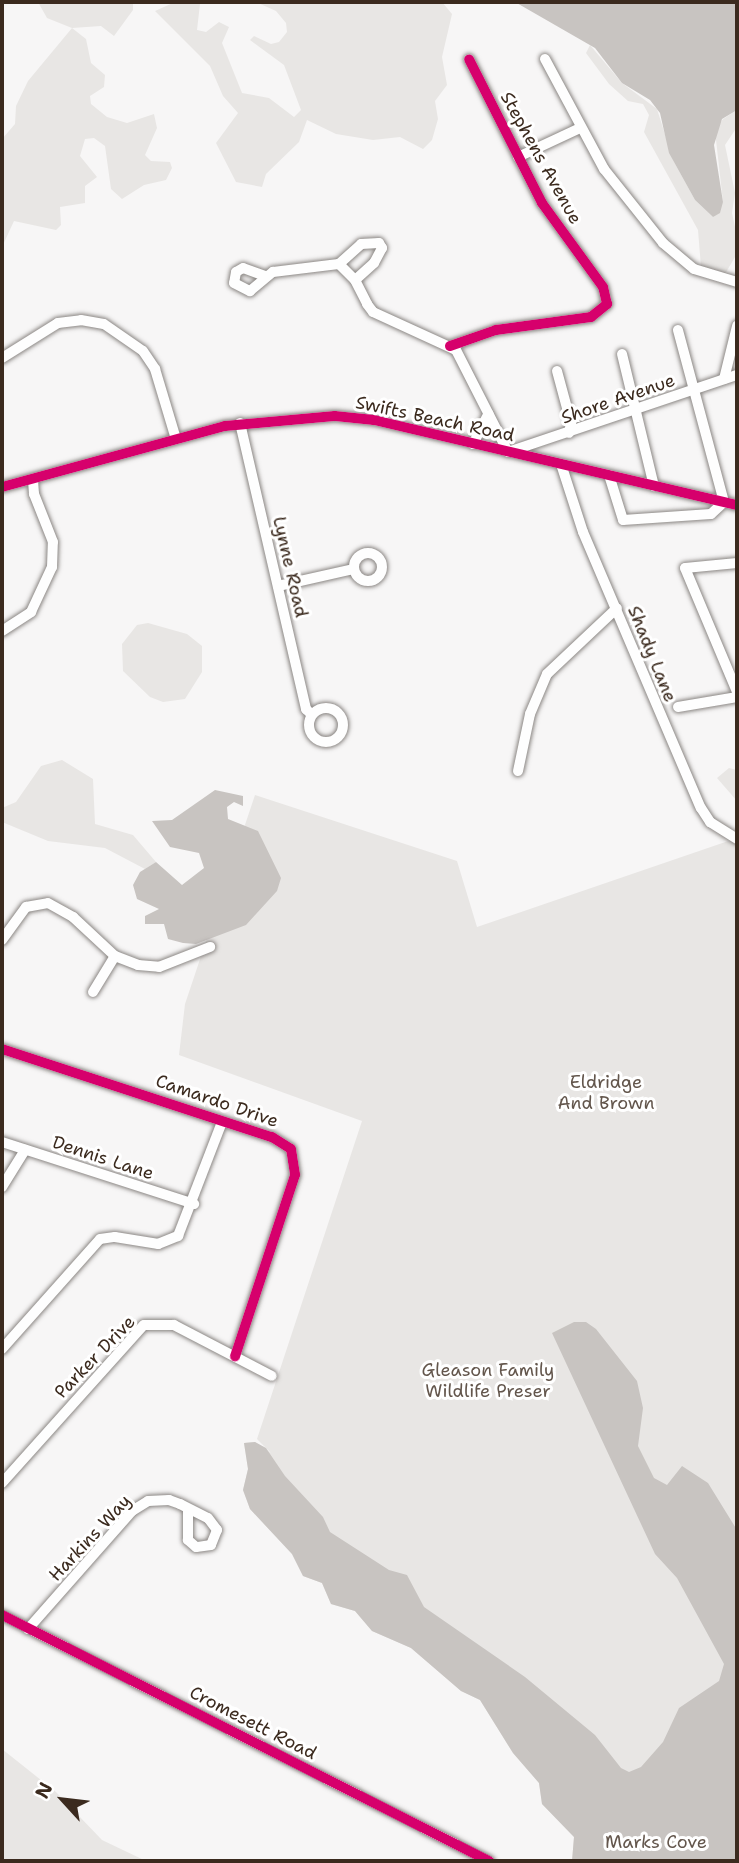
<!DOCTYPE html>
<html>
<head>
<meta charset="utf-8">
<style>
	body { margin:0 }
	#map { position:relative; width:739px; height:1863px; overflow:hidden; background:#f7f6f6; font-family:"Shantell Sans",sans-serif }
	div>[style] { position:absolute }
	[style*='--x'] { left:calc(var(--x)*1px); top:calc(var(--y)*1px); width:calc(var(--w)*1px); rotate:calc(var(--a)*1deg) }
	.green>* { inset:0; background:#e8e6e4 }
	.water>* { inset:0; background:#c8c4c1 }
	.roads { filter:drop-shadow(0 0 2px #8b8784) drop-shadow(0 0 2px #8b8784) }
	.minor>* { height:10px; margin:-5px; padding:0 5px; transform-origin:5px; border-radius:5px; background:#fefefe }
	.minor>.ring { margin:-5px; padding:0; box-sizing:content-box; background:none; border:10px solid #fefefe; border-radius:50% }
	.cycleway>* { height:10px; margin:-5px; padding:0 5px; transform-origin:5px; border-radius:5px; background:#d6006c }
	span { translate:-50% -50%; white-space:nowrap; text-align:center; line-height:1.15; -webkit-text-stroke:6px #fff; paint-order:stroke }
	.street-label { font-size:18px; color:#3b2a1e }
	.park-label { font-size:18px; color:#63564c }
	.frame { position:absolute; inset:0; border:4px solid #3b2a1e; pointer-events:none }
	.north { position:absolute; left:28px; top:1765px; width:70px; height:70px; -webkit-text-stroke:5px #fff; paint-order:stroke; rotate:297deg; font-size:19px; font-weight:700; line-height:28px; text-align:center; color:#3b2a1e }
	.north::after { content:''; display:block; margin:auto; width:24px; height:32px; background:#3b2a1e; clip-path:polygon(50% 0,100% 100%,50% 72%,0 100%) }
</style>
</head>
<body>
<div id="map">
	<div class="green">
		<div style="clip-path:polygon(38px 2px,133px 2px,133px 10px,114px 36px,101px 26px,72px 28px,86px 39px,91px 63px,105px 75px,104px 87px,90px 96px,91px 104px,107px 117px,127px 123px,154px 114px,157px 128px,145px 155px,151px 161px,170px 162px,172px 168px,166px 180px,144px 185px,122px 199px,111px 189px,105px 146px,94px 138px,85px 139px,80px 156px,97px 177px,85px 186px,85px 203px,60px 207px,61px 225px,56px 230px,14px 221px,2px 247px,2px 139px,15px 124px,16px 106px,28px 81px,72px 28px,47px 18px)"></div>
		<div style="clip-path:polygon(175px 2px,200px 4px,197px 30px,206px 32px,219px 22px,229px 27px,222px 43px,242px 93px,269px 98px,294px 117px,301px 110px,284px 65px,250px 40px,254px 36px,271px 44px,279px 42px,287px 32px,286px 23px,276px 11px,256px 2px,442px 2px,452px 14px,442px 57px,447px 85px,435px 101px,438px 119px,432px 140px,423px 149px,400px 137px,373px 140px,336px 134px,307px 120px,299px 142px,266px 174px,262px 187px,236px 182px,216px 143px,238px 113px,223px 96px,210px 66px,155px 11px)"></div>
		<div style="clip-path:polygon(590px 45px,622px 83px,657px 109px,673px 160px,695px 200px,713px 217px,723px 202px,715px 131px,723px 119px,737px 110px,737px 127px,725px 145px,735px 193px,732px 213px,737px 236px,735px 257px,725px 274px,701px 267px,698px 230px,644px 132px,649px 115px,643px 104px,628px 101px,609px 84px,586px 53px)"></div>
		<div style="clip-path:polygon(148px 623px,187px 634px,202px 646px,202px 672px,185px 699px,163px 702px,150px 697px,123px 671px,122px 644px,137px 625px)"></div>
		<div style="clip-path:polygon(62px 760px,93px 779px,95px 824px,133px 835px,156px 862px,145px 869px,105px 848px,48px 841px,2px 822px,2px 808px,16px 802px,41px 766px)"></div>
		<div style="clip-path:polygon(729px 768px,737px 770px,737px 801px,717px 778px)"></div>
		<div style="clip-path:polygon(255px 795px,457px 861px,477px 927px,737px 838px,737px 1858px,572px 1861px,574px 1837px,542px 1804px,539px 1783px,513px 1753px,480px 1700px,461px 1691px,411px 1648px,372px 1631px,355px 1611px,331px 1604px,322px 1583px,303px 1576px,292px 1554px,250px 1509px,243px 1490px,248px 1469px,244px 1443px,255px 1442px,271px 1453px,257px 1439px,362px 1121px,179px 1055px,185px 1004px)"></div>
		<div style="clip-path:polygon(2px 1749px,56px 1792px,102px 1840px,146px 1861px,2px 1861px)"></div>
	</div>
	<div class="water">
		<div style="clip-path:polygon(515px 2px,737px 2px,737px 110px,722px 119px,714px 145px,723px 202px,720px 213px,713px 217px,695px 200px,669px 153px,660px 113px,650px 100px,622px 83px,595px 48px)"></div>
		<div style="clip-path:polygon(215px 790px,243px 796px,243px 806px,234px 802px,227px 807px,228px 819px,258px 831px,281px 878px,277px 891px,246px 925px,196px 944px,183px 943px,168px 939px,164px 924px,145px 924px,145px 916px,159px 909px,137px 899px,133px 885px,140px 872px,156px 862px,182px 885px,204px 868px,199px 853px,170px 847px,152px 821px,172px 820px)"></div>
		<div style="clip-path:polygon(574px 1322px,586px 1322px,596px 1329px,637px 1381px,643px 1408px,638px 1446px,654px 1478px,667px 1485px,682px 1466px,708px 1483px,737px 1530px,737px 1861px,572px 1861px,574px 1837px,542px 1804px,539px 1783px,513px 1753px,480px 1700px,461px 1691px,411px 1648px,372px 1631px,355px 1611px,331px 1604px,322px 1583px,303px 1576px,292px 1554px,250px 1509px,243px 1490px,248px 1469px,244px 1443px,255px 1442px,266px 1448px,285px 1476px,323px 1517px,330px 1532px,389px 1570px,407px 1575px,424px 1607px,525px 1677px,595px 1735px,621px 1768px,629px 1772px,641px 1767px,663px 1742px,679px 1708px,719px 1681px,724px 1664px,677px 1578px,655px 1554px,552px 1333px)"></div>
	</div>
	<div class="roads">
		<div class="minor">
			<div style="--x:545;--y:59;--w:125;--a:61.8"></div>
			<div style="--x:604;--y:169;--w:95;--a:51.4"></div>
			<div style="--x:663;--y:243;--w:40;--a:40"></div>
			<div style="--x:694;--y:269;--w:45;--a:16.8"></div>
			<div style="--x:518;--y:157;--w:68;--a:-25.1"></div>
			<div style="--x:339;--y:264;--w:23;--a:45"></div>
			<div style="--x:265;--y:276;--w:23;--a:-160"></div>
			<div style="--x:243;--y:268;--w:8;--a:150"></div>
			<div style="--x:236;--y:272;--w:11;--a:100"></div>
			<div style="--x:234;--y:283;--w:18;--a:27"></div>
			<div style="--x:250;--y:291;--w:30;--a:-40"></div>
			<div style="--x:273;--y:272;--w:66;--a:-6.9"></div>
			<div style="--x:339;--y:264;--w:30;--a:-42"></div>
			<div style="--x:361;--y:244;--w:18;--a:-3"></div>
			<div style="--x:379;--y:243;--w:6;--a:59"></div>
			<div style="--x:382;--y:248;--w:17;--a:118"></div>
			<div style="--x:374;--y:263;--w:25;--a:138"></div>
			<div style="--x:355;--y:280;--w:27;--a:63"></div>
			<div style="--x:367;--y:304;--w:10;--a:53"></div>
			<div style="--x:373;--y:312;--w:91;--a:24.6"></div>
			<div style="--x:456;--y:350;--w:114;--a:63"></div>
			<div style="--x:508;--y:452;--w:242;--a:-18.6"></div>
			<div style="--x:450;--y:346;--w:49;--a:-19.2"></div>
			<div style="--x:496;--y:330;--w:96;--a:-7.8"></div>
			<div style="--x:591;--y:317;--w:21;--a:-39"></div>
			<div style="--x:607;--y:304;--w:17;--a:-103"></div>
			<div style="--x:603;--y:287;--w:104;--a:-126"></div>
			<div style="--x:542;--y:203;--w:161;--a:-116.9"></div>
			<div style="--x:622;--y:354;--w:136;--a:76.4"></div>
			<div style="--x:2;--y:358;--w:66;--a:-32"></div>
			<div style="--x:58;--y:323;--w:23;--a:-7"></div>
			<div style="--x:81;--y:320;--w:23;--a:10"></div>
			<div style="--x:104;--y:324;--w:47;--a:34.7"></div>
			<div style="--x:143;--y:351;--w:22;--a:56"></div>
			<div style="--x:155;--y:369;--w:73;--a:73.3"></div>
			<div style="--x:557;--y:371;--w:54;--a:74.9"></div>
			<div style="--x:571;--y:423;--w:10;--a:101"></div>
			<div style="--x:724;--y:379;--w:55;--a:-76.2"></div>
			<div style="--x:240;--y:423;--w:294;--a:77"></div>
			<div style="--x:306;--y:709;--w:8;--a:45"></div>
			<div style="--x:473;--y:444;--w:34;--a:-63"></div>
			<div style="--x:561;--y:464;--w:71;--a:72.1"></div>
			<div style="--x:583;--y:532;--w:300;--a:66.9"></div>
			<div style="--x:701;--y:808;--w:17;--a:57"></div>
			<div style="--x:710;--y:822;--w:32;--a:32"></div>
			<div style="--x:609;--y:475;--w:47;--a:72.7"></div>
			<div style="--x:623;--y:520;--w:88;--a:-3.9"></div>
			<div style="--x:711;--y:514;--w:18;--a:-43"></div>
			<div style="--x:724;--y:502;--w:178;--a:-105"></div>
			<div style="--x:2;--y:487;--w:231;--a:-15.3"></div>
			<div style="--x:225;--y:426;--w:110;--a:-5.2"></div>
			<div style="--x:335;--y:416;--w:39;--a:6"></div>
			<div style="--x:374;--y:420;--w:373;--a:13.2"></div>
			<div class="ring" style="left:354px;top:553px;width:18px;height:18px"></div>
			<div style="--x:737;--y:563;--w:52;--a:174.5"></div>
			<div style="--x:685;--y:568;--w:134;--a:67.2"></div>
			<div style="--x:278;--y:586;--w:78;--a:-12.6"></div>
			<div style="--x:2;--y:631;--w:35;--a:-33"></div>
			<div style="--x:31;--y:612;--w:50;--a:-65"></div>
			<div style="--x:52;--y:567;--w:25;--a:-88"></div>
			<div style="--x:53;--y:542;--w:52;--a:-111.6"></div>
			<div style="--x:34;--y:494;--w:15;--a:-94"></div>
			<div style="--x:678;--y:707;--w:60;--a:-9.6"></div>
			<div class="ring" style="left:309px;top:708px;width:24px;height:24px"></div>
			<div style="--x:518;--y:771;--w:58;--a:-78.1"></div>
			<div style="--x:530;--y:714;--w:43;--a:-67"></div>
			<div style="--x:547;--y:674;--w:96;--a:-43.3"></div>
			<div style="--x:2;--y:940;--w:41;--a:-54"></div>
			<div style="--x:26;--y:907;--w:22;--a:-10"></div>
			<div style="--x:48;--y:903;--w:29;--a:29"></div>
			<div style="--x:73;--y:917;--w:57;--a:42.9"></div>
			<div style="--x:115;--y:956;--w:25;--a:21"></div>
			<div style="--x:138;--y:965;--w:21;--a:5"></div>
			<div style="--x:159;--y:967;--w:55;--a:-21.4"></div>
			<div style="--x:93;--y:992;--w:42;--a:-58.6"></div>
			<div style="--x:2;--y:1049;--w:284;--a:18.1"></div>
			<div style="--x:272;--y:1137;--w:22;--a:32"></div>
			<div style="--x:291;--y:1149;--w:26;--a:81"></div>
			<div style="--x:295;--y:1175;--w:191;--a:108.3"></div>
			<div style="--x:2;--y:1142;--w:202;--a:17.9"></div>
			<div style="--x:2;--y:1187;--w:44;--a:-58.1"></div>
			<div style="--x:2;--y:1349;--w:147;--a:-48.3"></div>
			<div style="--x:100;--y:1239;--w:15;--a:-8"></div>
			<div style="--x:115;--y:1237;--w:44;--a:9.2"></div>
			<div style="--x:158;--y:1244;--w:22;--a:-22"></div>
			<div style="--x:178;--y:1236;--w:122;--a:-68.9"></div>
			<div style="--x:2;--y:1483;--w:212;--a:-48.1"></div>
			<div style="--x:144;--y:1325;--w:30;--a:0"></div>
			<div style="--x:174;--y:1325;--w:110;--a:27.5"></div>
			<div style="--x:2;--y:1615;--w:546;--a:26.8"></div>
			<div style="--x:28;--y:1629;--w:157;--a:-48.6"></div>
			<div style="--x:132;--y:1511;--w:19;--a:-32"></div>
			<div style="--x:148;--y:1501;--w:21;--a:-3"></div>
			<div style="--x:169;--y:1500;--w:12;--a:20"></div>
			<div style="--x:180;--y:1504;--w:31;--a:27"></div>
			<div style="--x:208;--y:1518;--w:15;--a:53"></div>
			<div style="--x:217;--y:1530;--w:16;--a:112"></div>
			<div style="--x:211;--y:1545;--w:15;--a:172"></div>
			<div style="--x:196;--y:1547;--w:11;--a:-139"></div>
			<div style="--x:188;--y:1540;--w:31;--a:-90"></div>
		</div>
	</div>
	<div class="cycleway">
		<div style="--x:450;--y:346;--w:49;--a:-19.2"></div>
		<div style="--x:496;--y:330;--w:96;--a:-7.8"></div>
		<div style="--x:591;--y:317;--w:21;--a:-39"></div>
		<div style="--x:607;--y:304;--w:17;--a:-103"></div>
		<div style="--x:603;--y:287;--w:104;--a:-126"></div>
		<div style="--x:542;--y:203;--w:161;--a:-116.9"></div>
		<div style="--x:2;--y:487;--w:231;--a:-15.3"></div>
		<div style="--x:225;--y:426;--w:110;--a:-5.2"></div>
		<div style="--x:335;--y:416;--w:39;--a:6"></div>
		<div style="--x:374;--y:420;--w:373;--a:13.2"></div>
		<div style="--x:2;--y:1049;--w:284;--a:18.1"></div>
		<div style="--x:272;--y:1137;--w:22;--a:32"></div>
		<div style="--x:291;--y:1149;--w:26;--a:81"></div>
		<div style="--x:295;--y:1175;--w:191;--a:108.3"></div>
		<div style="--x:2;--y:1615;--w:546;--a:26.8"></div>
	</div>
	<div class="street-label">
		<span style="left:541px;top:158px;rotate:61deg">Stephens Avenue</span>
		<span style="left:618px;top:399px;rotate:-19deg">Shore Avenue</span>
		<span style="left:435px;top:419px;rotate:12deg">Swifts Beach Road</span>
		<span style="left:290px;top:567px;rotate:77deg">Lynne Road</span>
		<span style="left:652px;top:654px;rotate:68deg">Shady Lane</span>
		<span style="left:217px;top:1101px;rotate:19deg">Camardo Drive</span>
		<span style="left:103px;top:1158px;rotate:18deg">Dennis Lane</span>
		<span style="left:95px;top:1357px;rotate:-46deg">Parker Drive</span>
		<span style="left:90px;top:1538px;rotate:-47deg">Harkins Way</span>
		<span style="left:253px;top:1723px;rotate:27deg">Cromesett Road</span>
	</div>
	<div class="park-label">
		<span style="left:606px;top:1093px">Eldridge<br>And Brown</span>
		<span style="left:488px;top:1381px">Gleason Family<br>Wildlife Preser</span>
		<span style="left:656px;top:1842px">Marks Cove</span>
	</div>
	<div class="frame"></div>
	<div class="north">N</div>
</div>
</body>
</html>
